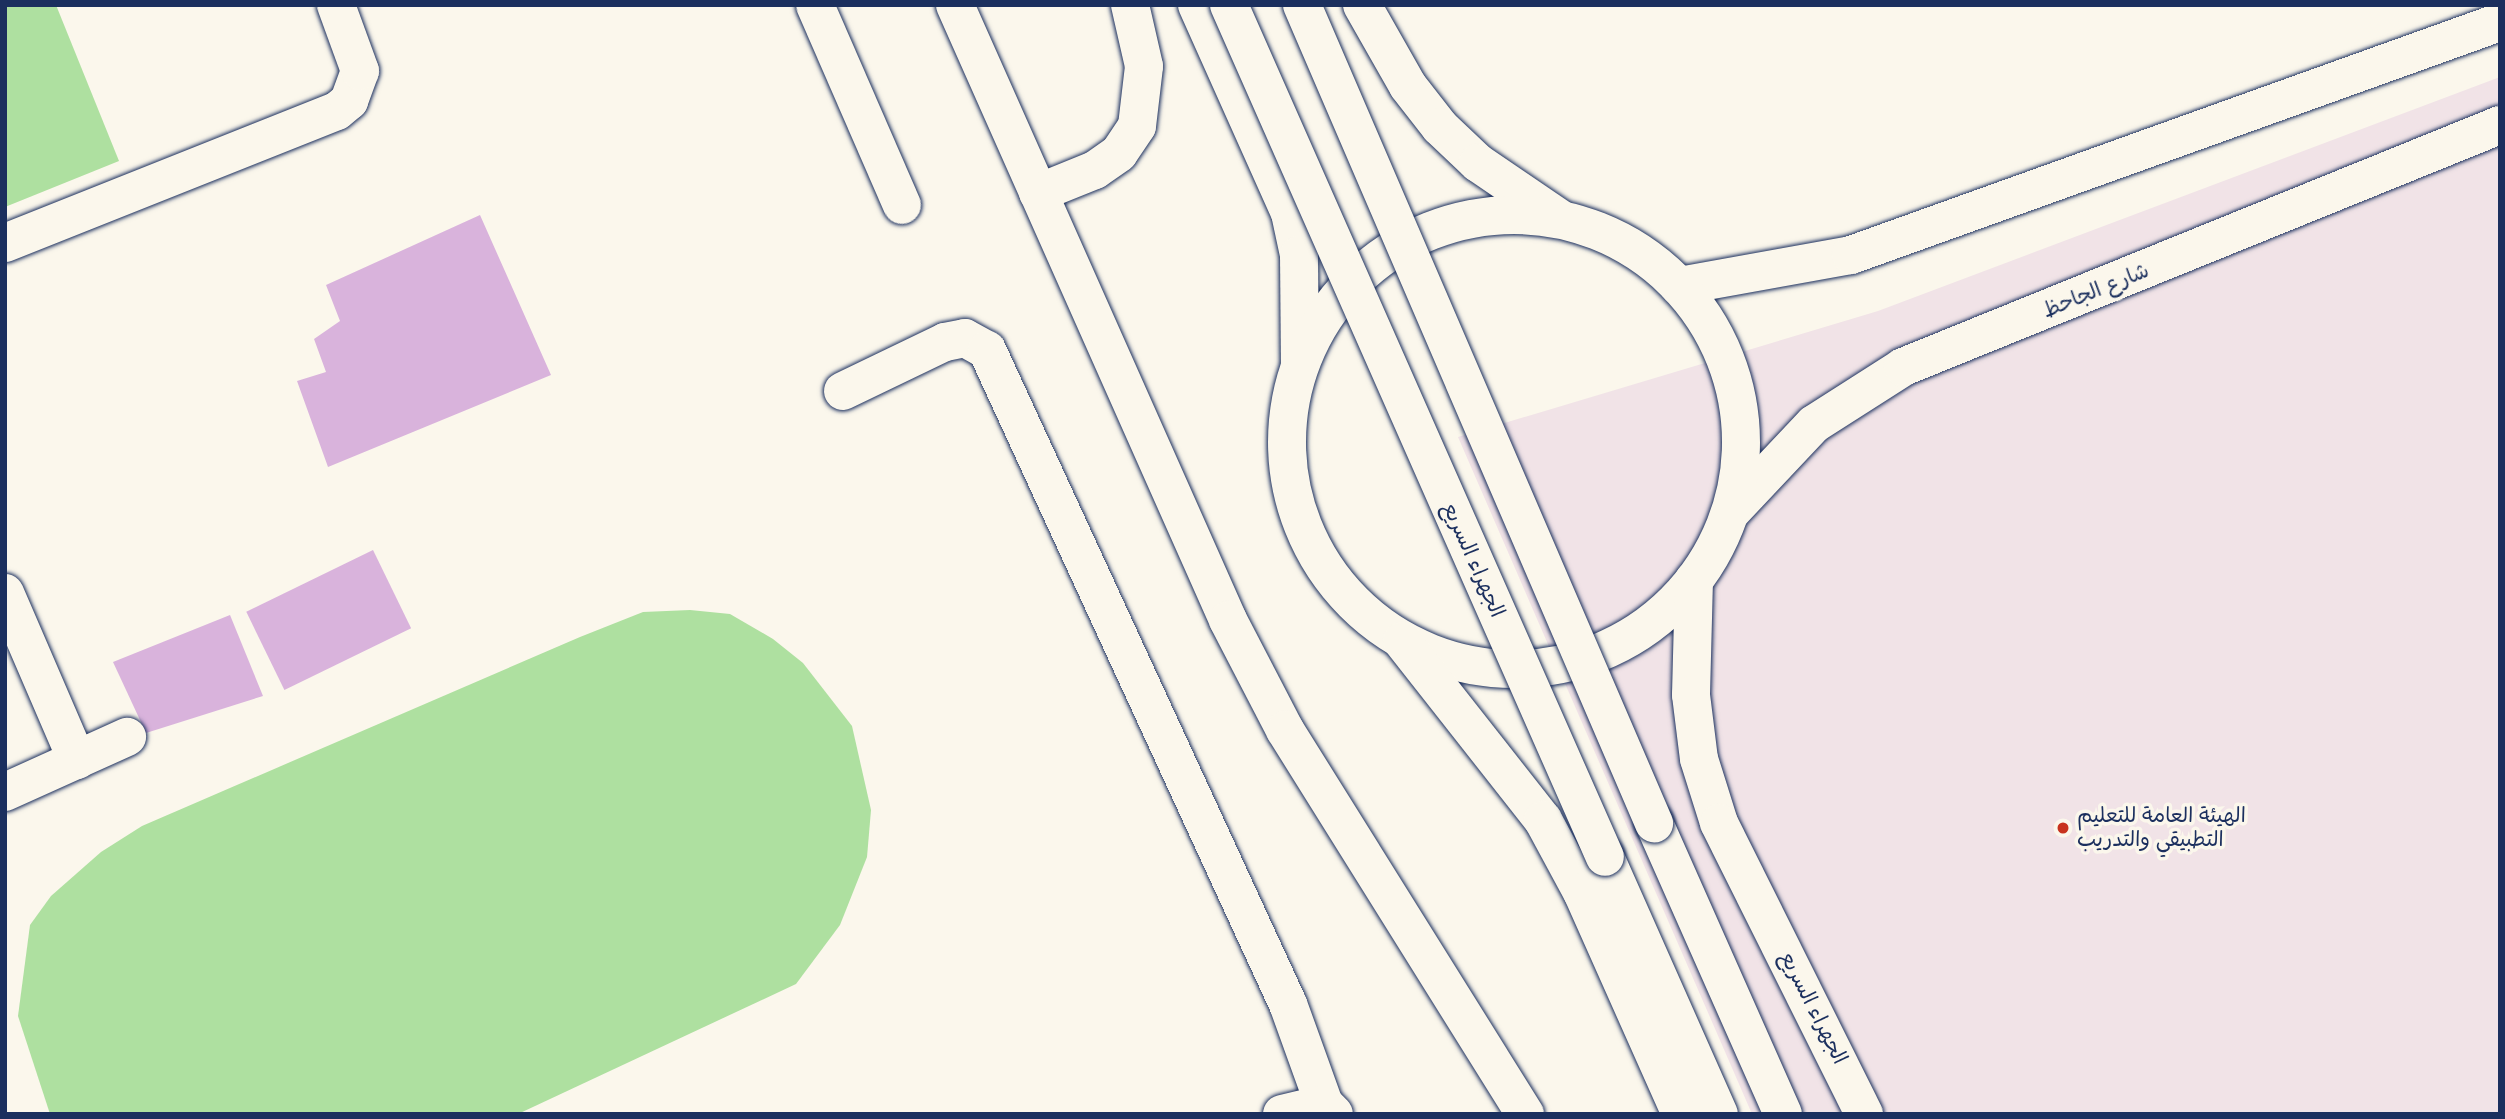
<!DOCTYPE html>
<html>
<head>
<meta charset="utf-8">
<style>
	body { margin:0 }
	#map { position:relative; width:2505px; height:1119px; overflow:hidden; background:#fbf7ec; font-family:"Balsamiq Sans","Playpen Sans Arabic",sans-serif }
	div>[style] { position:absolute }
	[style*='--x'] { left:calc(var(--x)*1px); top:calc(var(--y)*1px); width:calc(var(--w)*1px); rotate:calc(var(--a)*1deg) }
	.built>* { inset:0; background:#f1e3e7 }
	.green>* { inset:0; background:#aee0a0 }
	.building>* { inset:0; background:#d9b3dc; transform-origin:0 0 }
	.roads { filter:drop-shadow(0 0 2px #1b2f5e) drop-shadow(0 0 2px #1b2f5e) }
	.minor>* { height:38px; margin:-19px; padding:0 19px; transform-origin:19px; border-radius:19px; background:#fbf7ec }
	.major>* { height:38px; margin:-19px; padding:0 19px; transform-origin:19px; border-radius:19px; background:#fbf7ec }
	.major>.ring { margin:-19px; padding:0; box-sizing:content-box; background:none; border:38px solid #fbf7ec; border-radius:50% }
	.highway>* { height:38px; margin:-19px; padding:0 19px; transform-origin:19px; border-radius:19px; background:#fbf7ec }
	.bridges { filter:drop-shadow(0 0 2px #1b2f5e) drop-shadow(0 0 2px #1b2f5e) }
	.highway-bridge>* { height:38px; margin:-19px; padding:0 19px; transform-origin:19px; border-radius:19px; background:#fbf7ec }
	.dots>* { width:19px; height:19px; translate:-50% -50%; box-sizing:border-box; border:4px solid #fbf7ec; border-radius:50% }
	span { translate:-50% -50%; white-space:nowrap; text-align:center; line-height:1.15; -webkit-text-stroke:7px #fbf7ec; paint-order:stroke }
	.street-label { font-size:21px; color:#1b2f5e }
	.poi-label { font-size:21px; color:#1b2f5e }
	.left { translate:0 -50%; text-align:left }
	.frame { position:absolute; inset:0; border:7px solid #1b2f5e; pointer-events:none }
</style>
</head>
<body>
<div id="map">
	<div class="built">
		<div style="clip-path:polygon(2500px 77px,2500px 1114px,1752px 1114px,1458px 437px,1878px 311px)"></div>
	</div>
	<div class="green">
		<div style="clip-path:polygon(5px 5px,56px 5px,119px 161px,5px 207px)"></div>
		<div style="clip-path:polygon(690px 610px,730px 614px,773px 639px,803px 663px,852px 726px,871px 810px,867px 857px,840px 925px,796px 984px,518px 1114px,50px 1114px,18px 1016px,30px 925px,51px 896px,101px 852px,142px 826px,580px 637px,643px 612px)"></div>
	</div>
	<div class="building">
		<div style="clip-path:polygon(480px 215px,551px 375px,328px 467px,297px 381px,326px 372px,314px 339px,340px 321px,326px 285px)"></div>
		<div style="left:373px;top:550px;width:87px;height:141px;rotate:64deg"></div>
		<div style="clip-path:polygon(230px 615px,263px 696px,146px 733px,113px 662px)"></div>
	</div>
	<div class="roads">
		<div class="minor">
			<div style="--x:815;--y:5;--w:218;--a:66.5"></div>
			<div style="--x:955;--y:5;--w:673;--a:66.06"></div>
			<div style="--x:1228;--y:620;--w:124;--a:62.6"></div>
			<div style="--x:1285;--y:730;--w:453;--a:58"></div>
			<div style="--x:5;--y:243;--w:357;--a:-21.7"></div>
			<div style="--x:337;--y:111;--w:16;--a:-40"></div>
			<div style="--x:349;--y:101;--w:32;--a:-70"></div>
			<div style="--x:360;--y:71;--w:70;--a:-110"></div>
			<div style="--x:1679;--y:286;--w:175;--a:-10.2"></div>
			<div style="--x:1851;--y:255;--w:690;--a:-19.75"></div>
			<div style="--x:843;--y:391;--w:113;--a:-25.7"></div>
			<div style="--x:945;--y:342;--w:20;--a:-11"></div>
			<div style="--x:965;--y:338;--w:25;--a:29"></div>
			<div style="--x:987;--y:350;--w:720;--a:65.29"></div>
			<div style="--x:1288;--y:1004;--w:106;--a:70.2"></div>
			<div style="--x:1730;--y:513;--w:122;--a:-46.7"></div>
			<div style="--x:1814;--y:424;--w:106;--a:-32.6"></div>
			<div style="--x:1903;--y:367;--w:644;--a:-22.07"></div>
			<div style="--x:5;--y:593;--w:182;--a:66.7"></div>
			<div style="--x:5;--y:792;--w:134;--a:-24.3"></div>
			<div style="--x:1282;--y:1114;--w:43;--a:-13.4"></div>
			<div style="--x:1324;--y:1104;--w:14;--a:45"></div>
		</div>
		<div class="major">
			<div style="--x:1197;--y:5;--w:228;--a:65.9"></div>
			<div style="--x:1290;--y:213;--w:43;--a:77.9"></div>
			<div style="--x:1299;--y:255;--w:109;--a:89.5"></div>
			<div style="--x:1362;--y:5;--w:93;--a:60.4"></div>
			<div style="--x:1408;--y:86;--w:52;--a:52"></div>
			<div style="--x:1440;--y:127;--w:52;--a:43.5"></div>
			<div style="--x:1478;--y:163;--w:98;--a:34.2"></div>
			<div style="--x:1038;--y:193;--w:61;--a:-22"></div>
			<div style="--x:1095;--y:170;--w:29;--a:-35"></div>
			<div style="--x:1119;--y:153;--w:32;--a:-56"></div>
			<div style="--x:1137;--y:126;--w:60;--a:-83.3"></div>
			<div style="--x:1144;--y:66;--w:63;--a:-102.9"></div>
			<div class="ring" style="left:1287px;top:215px;width:416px;height:416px"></div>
			<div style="--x:1694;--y:580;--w:115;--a:91.5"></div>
			<div style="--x:1691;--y:695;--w:64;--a:82.9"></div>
			<div style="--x:1699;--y:759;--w:67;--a:72.6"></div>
			<div style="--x:1719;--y:823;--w:325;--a:63.5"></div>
			<div style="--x:1402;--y:641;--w:228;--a:51.8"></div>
			<div style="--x:1543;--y:820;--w:82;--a:61.6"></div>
			<div style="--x:1582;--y:892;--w:243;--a:66"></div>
		</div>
		<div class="highway">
			<div style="--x:1654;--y:823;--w:318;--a:66.1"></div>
			<div style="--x:1605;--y:857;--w:281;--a:66.1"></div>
		</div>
	</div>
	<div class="bridges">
		<div class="highway-bridge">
			<div style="--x:1229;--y:5;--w:931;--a:66.19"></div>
			<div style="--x:1302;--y:5;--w:891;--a:66.72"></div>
		</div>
	</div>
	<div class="dots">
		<div style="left:2063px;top:828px;background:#c8321e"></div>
	</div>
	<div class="street-label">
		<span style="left:2096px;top:291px;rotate:-22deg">شارع الجاحظ</span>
		<span style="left:1473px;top:560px;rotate:66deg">الجهراء السريع</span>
		<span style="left:1813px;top:1008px;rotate:63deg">الجهراء السريع</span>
	</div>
	<div class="poi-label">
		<span class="left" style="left:2077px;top:828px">الهيئة العامة للتعليم<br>التطبيقي والتدريب</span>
	</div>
	<div class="frame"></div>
</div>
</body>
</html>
